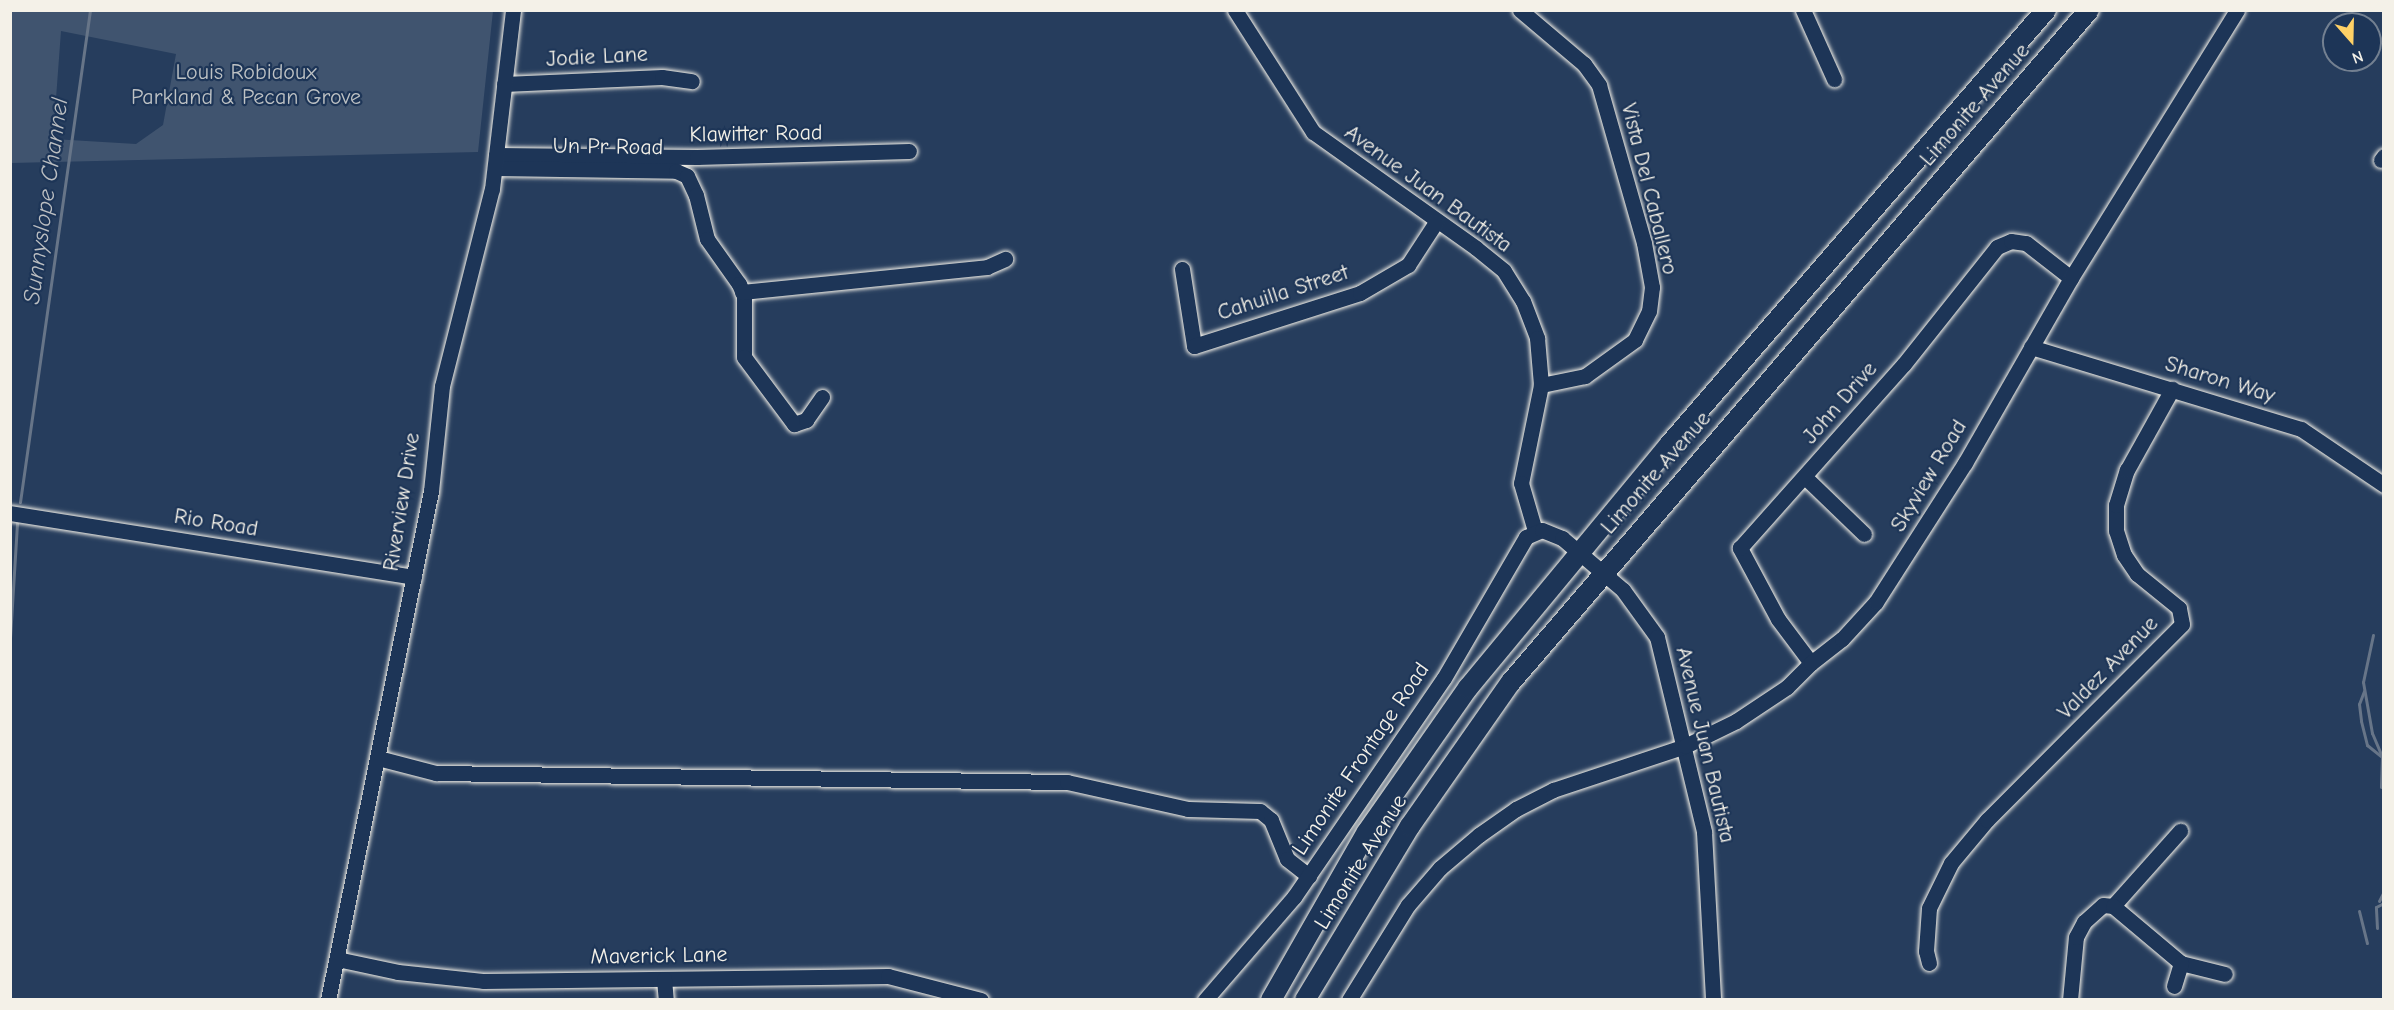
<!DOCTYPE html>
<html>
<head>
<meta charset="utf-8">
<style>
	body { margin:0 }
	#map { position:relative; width:2394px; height:1010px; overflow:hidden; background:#263d5d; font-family:"Comic Neue",sans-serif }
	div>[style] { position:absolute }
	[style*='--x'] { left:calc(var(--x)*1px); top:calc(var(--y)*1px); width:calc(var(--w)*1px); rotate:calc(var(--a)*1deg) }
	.green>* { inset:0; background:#40546f }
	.stream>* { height:3px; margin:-1.5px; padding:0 1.5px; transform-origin:1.5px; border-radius:1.5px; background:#677588 }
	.roads { filter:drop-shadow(0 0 2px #f4f1e8) drop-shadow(0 0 2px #f4f1e8) }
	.minor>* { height:15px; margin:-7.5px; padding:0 7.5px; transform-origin:7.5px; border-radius:7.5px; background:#1d3557 }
	.major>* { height:20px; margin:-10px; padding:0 10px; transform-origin:10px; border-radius:10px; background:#1d3557 }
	span { translate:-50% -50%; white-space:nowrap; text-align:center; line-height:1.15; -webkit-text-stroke:4.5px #1d3557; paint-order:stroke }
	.street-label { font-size:22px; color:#f4f1e8 }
	.park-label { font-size:22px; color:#bec2c4 }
	.water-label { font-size:24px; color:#bcbfc2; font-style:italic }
	.frame { position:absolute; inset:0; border:12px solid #f4f1e8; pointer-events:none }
	.north { position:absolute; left:2322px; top:12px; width:60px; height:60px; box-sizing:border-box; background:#1d3557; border:2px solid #738091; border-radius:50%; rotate:160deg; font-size:16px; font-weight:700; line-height:24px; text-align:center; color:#f4f1e8 }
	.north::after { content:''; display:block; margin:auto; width:21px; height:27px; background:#ffd166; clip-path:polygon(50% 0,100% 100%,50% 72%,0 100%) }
</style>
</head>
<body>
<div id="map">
	<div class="green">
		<div style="clip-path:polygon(evenodd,11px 10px,493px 11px,478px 152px,11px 163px,11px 10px,61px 31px,176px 54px,163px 125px,136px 144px,53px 139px,61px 31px)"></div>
	</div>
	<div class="stream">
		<div style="--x:20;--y:502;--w:497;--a:-81.9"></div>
		<div style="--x:2373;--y:635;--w:48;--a:102"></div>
		<div style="--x:2363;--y:682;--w:52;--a:80"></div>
		<div style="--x:2372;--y:733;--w:30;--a:67"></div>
		<div style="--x:10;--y:638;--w:115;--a:-86.5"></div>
		<div style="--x:2364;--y:691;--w:14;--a:111"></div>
		<div style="--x:2359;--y:704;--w:17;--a:83"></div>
		<div style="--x:2361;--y:721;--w:25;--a:76"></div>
		<div style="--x:2367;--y:745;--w:19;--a:39"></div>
		<div style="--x:2382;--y:757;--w:30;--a:92"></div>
		<div style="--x:2379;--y:901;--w:11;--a:-63"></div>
		<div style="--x:2359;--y:911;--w:33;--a:76"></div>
		<div style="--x:2377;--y:928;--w:21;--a:-93"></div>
		<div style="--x:2376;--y:907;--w:9;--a:-27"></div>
	</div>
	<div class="roads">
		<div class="minor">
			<div style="--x:1235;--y:10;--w:145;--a:57.4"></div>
			<div style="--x:1313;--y:132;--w:200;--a:35.4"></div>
			<div style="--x:1476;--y:248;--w:36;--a:39"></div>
			<div style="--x:1504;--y:271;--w:36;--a:58"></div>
			<div style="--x:1523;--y:301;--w:40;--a:69"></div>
			<div style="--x:1537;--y:338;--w:47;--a:85.1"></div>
			<div style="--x:1541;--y:385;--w:100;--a:101.5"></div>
			<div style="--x:1521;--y:483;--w:50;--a:73.7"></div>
			<div style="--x:1520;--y:10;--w:84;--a:40.2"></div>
			<div style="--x:1584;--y:64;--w:26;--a:54"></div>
			<div style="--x:1599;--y:85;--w:164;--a:74.1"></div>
			<div style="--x:1644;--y:243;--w:45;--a:79.7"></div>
			<div style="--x:1652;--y:287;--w:24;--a:97"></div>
			<div style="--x:1649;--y:311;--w:32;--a:116"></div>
			<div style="--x:1635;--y:340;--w:62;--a:144.2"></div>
			<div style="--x:1585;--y:376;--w:45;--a:168.4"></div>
			<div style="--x:1803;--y:10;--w:76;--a:65.8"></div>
			<div style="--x:504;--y:84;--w:158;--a:-2.5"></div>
			<div style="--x:662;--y:77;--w:30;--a:8"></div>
			<div style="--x:496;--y:155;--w:201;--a:0.6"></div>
			<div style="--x:697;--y:157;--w:212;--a:-1.6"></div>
			<div style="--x:2381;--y:160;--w:5;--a:-53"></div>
			<div style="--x:495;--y:168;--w:181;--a:0.9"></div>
			<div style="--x:676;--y:171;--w:12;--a:24"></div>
			<div style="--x:687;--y:176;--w:21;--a:65"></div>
			<div style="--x:696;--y:195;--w:45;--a:76"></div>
			<div style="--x:707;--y:239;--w:55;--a:54.6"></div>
			<div style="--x:739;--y:284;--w:13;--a:67"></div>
			<div style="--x:744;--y:296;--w:61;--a:90"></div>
			<div style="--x:744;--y:357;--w:84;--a:53.3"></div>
			<div style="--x:794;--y:424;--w:13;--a:-18"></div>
			<div style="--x:806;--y:420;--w:28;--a:-55"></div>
			<div style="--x:1182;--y:269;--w:78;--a:81.1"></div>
			<div style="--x:1194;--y:346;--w:174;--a:-17.7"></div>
			<div style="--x:1360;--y:293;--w:56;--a:-30.3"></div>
			<div style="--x:1408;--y:265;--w:51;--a:-56.9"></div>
			<div style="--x:742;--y:292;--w:246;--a:-5.8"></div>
			<div style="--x:987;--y:267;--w:20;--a:-24"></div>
			<div style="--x:2031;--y:347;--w:282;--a:16.9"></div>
			<div style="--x:2301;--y:429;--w:100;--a:34"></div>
			<div style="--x:1805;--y:477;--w:82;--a:44"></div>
			<div style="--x:10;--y:513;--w:409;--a:9"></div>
			<div style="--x:1811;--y:663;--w:55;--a:-126.9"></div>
			<div style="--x:1778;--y:619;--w:81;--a:-118.2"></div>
			<div style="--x:1740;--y:548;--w:246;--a:-48.3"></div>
			<div style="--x:1904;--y:364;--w:149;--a:-51.5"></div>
			<div style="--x:1997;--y:247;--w:15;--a:-23"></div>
			<div style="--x:2011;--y:241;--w:15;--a:8"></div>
			<div style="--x:2026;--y:243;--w:57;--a:37.9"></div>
			<div style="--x:378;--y:758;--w:60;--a:14.5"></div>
			<div style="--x:436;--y:773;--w:631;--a:0.82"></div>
			<div style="--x:1067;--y:782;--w:124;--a:12.6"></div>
			<div style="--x:1188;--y:809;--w:72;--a:1.6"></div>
			<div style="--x:1260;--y:811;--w:14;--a:39"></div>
			<div style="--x:1271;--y:820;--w:42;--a:67.7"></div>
			<div style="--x:1287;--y:859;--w:28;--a:38"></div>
			<div style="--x:2113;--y:906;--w:101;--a:-48.2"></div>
			<div style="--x:337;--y:959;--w:62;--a:12"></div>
			<div style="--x:398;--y:972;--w:85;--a:6"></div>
			<div style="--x:483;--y:981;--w:405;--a:-0.7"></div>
			<div style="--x:888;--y:976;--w:96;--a:14.5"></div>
			<div style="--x:1929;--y:963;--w:12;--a:-104"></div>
			<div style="--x:1926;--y:951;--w:43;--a:-86"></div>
			<div style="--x:1929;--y:908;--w:50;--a:-63.9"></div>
			<div style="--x:1951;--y:863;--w:56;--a:-50.1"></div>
			<div style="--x:1987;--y:820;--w:276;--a:-45.1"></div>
			<div style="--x:2182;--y:624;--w:16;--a:-101"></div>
			<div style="--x:2179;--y:608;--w:54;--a:-141"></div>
			<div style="--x:2137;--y:574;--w:23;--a:-124"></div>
			<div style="--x:2124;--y:555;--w:25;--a:-108"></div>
			<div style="--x:2116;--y:531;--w:26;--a:-90"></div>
			<div style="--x:2116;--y:505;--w:37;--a:-73"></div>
			<div style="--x:2127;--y:470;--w:93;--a:-60.9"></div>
			<div style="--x:2181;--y:963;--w:45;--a:14"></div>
			<div style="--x:664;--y:979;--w:21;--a:85"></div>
			<div style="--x:328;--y:1000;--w:519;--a:-78.56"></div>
			<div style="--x:431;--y:491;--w:106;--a:-84"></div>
			<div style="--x:442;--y:386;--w:203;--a:-75.8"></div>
			<div style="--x:492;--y:189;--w:180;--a:-83.3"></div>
			<div style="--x:1205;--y:1000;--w:136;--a:-49.2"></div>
			<div style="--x:1294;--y:897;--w:265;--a:-55.6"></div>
			<div style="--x:1444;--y:678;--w:163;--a:-59.8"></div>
			<div style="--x:1526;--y:537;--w:17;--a:-24"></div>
			<div style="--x:1542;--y:530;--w:22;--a:22"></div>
			<div style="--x:1562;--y:538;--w:80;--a:40.4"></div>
			<div style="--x:1623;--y:590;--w:58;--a:54.1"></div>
			<div style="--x:1657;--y:637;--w:201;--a:76.4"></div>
			<div style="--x:1704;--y:832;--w:168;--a:86.9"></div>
			<div style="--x:1349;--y:1000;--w:112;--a:-58.2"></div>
			<div style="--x:1408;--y:905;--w:49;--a:-49.1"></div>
			<div style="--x:1440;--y:868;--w:51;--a:-40.2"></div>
			<div style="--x:1479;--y:835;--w:45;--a:-35.1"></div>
			<div style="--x:1516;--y:809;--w:42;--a:-27.2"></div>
			<div style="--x:1553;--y:790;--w:139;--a:-18.4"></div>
			<div style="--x:1685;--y:746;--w:57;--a:-26.1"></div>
			<div style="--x:1736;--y:721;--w:61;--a:-33.7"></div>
			<div style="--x:1787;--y:687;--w:34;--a:-45"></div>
			<div style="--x:1811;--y:663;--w:39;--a:-38"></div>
			<div style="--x:1842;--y:639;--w:50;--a:-47.4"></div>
			<div style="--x:1876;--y:602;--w:165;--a:-57.4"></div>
			<div style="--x:1965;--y:463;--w:213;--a:-60.2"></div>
			<div style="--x:2071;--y:278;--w:315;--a:-58.2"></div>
			<div style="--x:2070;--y:1000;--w:63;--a:-84.6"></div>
			<div style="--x:2076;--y:937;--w:17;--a:-62"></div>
			<div style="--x:2084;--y:922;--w:25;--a:-42"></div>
			<div style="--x:2103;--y:905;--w:10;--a:6"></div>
			<div style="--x:2113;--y:906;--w:89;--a:40"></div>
			<div style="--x:2181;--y:963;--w:24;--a:107"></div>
		</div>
		<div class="major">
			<div style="--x:1271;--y:1000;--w:193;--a:-60.3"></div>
			<div style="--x:1367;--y:832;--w:176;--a:-55"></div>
			<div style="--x:1468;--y:688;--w:315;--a:-50.4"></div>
			<div style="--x:1669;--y:445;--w:576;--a:-49.09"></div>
			<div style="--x:1305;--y:1000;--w:203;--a:-58.9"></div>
			<div style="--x:1410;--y:826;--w:176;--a:-55"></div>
			<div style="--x:1511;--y:682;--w:886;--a:-49.3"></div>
		</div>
	</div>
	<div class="street-label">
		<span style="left:597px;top:57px;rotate:-3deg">Jodie Lane</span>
		<span style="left:1975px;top:105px;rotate:-49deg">Limonite Avenue</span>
		<span style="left:756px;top:134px;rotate:-1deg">Klawitter Road</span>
		<span style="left:608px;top:147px;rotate:1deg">Un Pr Road</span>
		<span style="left:1428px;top:189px;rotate:36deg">Avenue Juan Bautista</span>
		<span style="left:1649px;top:189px;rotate:76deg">Vista Del Caballero</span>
		<span style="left:1283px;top:293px;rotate:-18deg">Cahuilla Street</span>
		<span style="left:2220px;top:380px;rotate:17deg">Sharon Way</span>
		<span style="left:1840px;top:403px;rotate:-49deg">John Drive</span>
		<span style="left:1656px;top:473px;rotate:-49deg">Limonite Avenue</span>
		<span style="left:1929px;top:476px;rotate:-59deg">Skyview Road</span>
		<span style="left:402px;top:502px;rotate:-81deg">Riverview Drive</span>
		<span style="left:216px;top:523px;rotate:9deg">Rio Road</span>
		<span style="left:2108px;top:668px;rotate:-46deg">Valdez Avenue</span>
		<span style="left:1705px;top:745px;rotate:77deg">Avenue Juan Bautista</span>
		<span style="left:1361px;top:759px;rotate:-56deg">Limonite Frontage Road</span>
		<span style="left:1361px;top:862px;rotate:-58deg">Limonite Avenue</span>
		<span style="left:659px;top:956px;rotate:-1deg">Maverick Lane</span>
	</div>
	<div class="park-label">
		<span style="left:246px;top:85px">Louis Robidoux<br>Parkland &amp; Pecan Grove</span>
	</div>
	<div class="water-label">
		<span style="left:46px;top:201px;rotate:-82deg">Sunnyslope Channel</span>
	</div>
	<div class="frame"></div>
	<div class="north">N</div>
</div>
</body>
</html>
